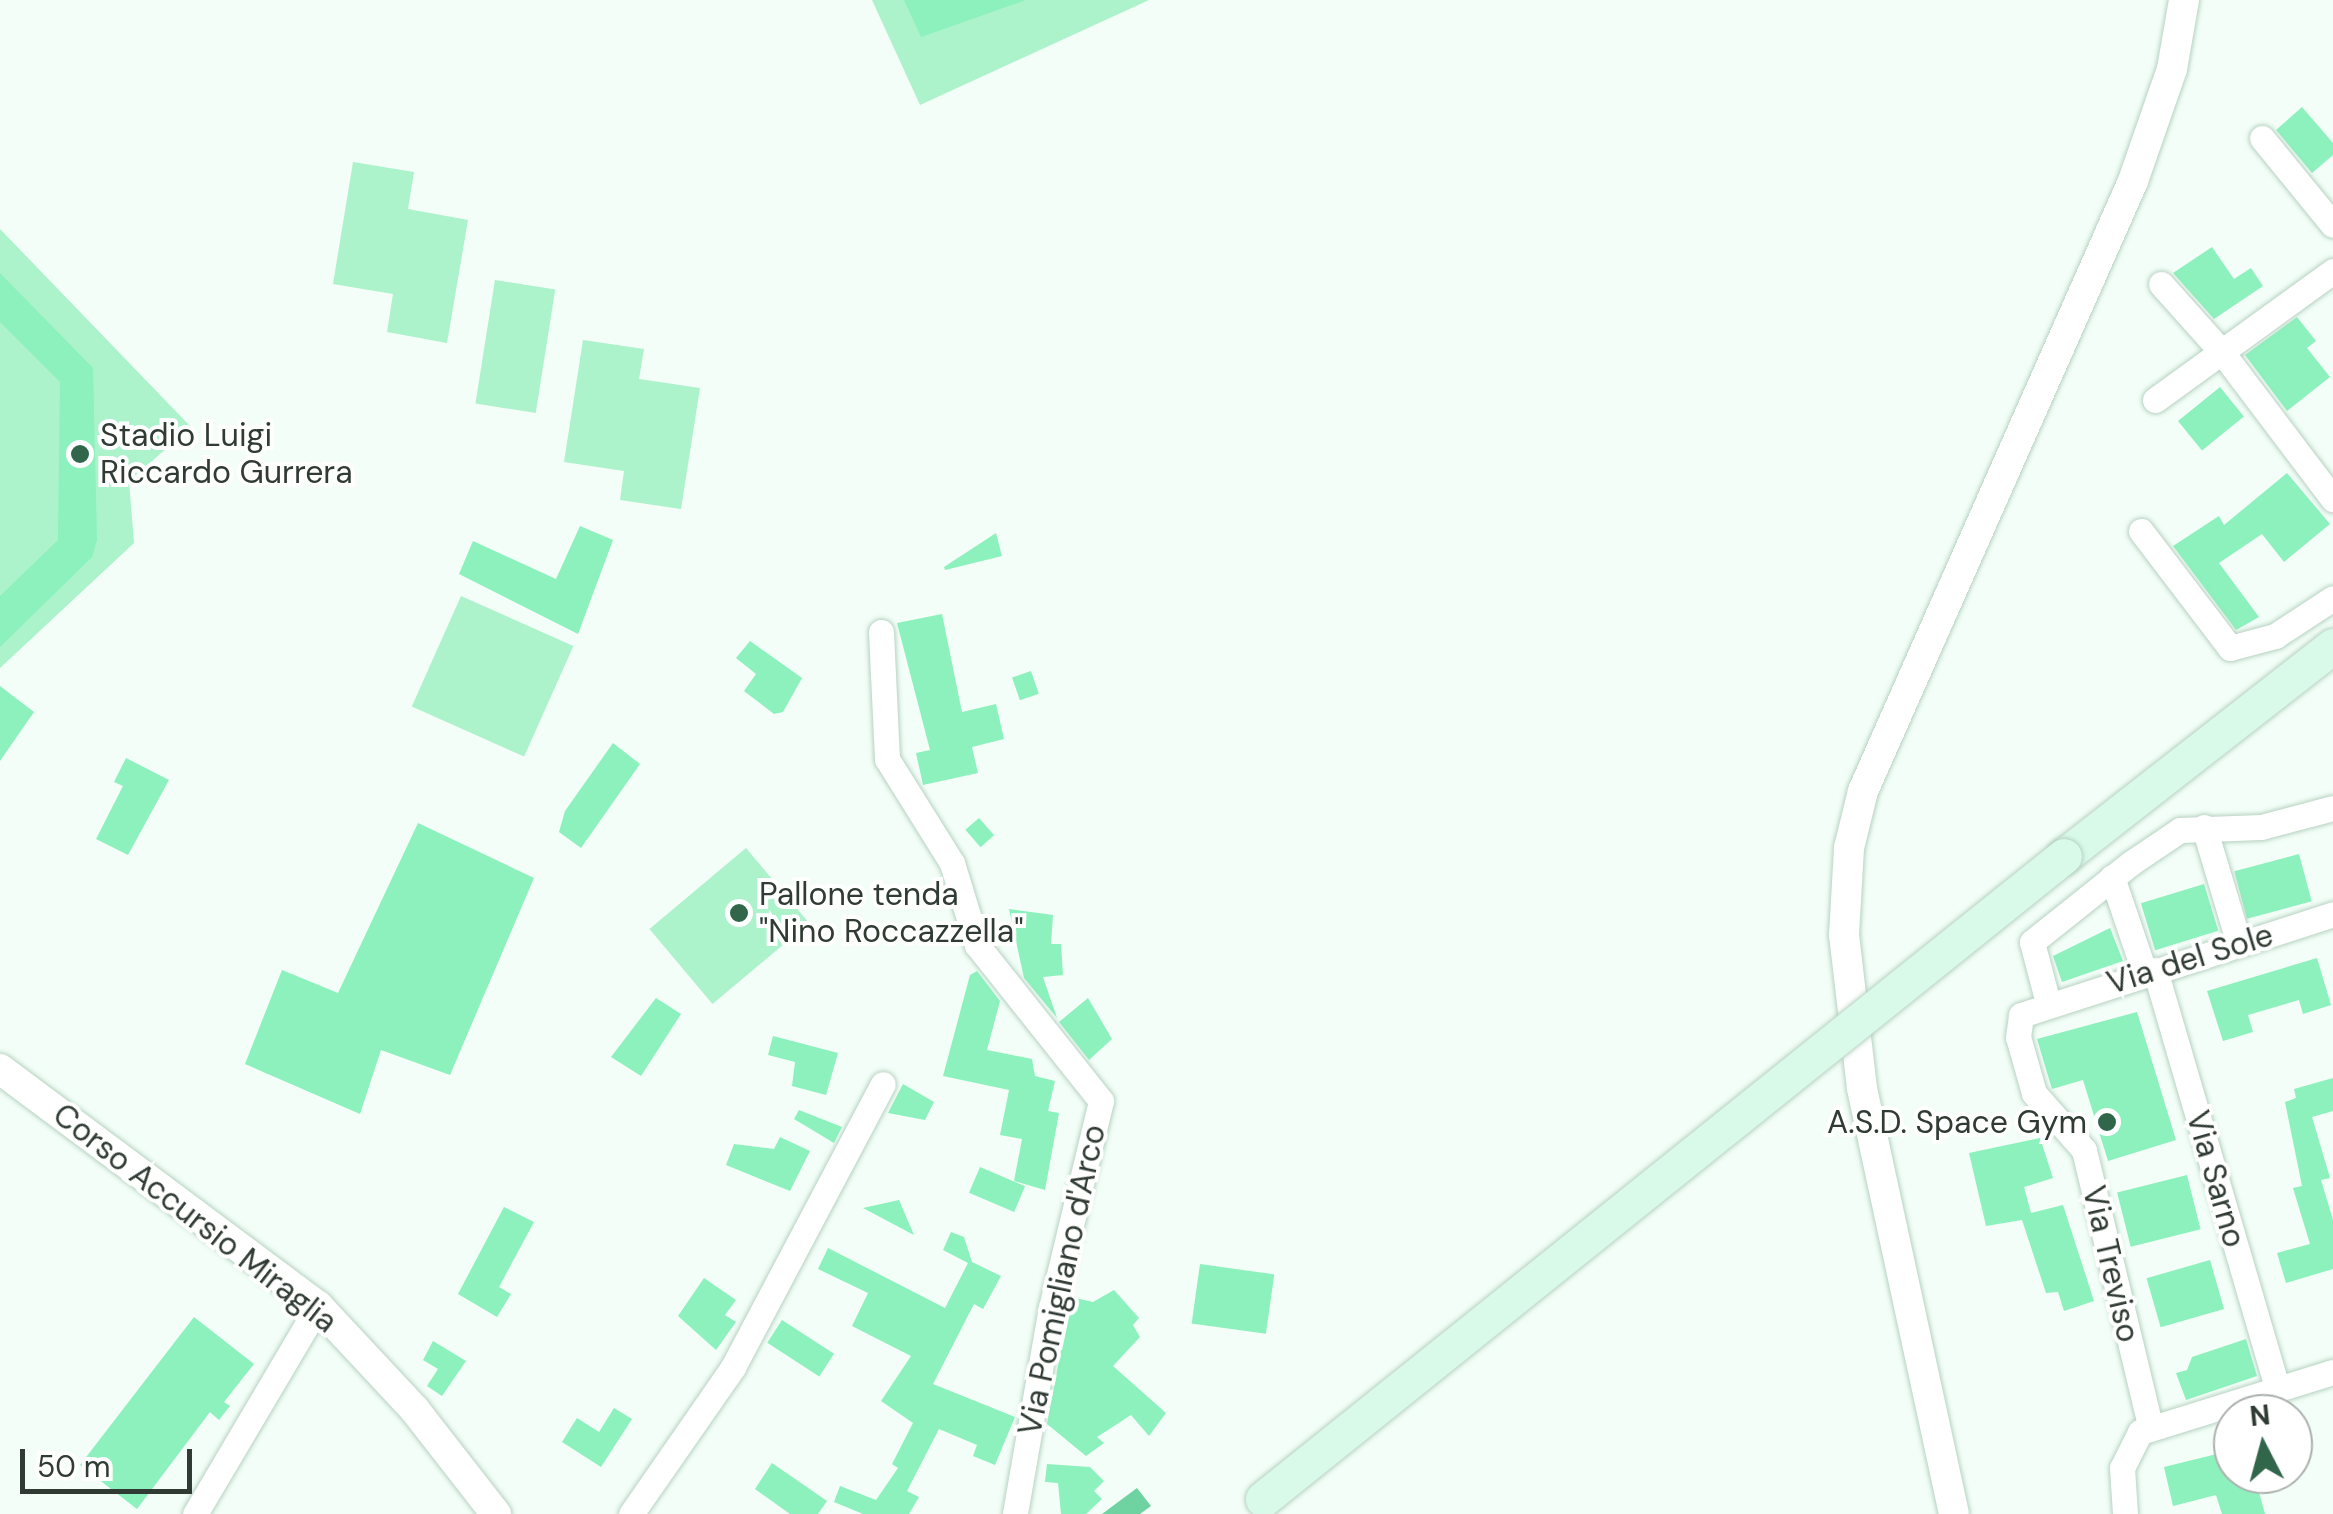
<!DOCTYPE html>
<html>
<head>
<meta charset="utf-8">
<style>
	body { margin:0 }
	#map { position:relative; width:2333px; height:1514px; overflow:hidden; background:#f2fef7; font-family:"DM Sans",sans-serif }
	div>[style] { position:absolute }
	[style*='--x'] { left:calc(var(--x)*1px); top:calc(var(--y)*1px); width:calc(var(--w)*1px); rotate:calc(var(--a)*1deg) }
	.green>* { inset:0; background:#acf2cb; transform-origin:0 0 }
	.water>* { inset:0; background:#6ed3a0 }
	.building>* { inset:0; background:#8cf1bc; transform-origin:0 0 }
	.roads { filter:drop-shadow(0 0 2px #b6d2c1) drop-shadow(0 0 2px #b6d2c1) }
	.minor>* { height:25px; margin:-12.5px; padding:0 12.5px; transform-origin:12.5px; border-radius:12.5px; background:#fff }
	.tertiary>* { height:30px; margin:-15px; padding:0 15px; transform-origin:15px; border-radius:15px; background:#fff }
	.secondary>* { height:35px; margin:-17.5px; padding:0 17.5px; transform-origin:17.5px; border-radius:17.5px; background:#d9fae9 }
	.bridges { filter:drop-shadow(0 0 2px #b6d2c1) drop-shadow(0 0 2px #b6d2c1) }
	.secondary-bridge>* { height:35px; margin:-17.5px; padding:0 17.5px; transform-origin:17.5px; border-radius:17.5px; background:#d9fae9 }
	.dots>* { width:28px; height:28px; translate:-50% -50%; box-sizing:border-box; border:5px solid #fff; border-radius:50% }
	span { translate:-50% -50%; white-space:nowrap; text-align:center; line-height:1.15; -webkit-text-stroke:8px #fff; paint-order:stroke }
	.poi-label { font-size:32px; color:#303b34 }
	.left { translate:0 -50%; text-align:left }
	.right { translate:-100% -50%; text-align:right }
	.street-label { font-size:32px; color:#303b34 }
	.north { position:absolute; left:2213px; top:1394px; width:100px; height:100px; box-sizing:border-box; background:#fff; border:2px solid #acb1ae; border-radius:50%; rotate:354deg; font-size:28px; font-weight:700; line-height:40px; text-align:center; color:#303b34 }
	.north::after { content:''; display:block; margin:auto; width:35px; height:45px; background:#31664b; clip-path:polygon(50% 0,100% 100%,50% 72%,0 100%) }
	.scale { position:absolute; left:20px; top:1449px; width:172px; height:45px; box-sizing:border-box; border:5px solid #303b34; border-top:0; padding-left:12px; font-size:30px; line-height:35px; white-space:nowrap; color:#303b34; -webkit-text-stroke:8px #fff; paint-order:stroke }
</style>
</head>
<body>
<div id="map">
	<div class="green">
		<div style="clip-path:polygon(872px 0,1149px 0,920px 105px)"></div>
		<div style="clip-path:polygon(353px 162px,414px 172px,408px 209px,468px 220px,447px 343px,387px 332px,393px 294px,333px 284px)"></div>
		<div style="clip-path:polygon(0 229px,191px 427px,129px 481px,134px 543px,0 668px)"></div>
		<div style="left:495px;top:280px;width:61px;height:125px;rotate:9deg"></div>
		<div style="clip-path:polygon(583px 340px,644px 349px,639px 379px,700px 388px,681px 509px,620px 500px,624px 471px,564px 462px)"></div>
		<div style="left:461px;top:596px;width:123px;height:121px;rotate:24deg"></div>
		<div style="left:746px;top:848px;width:98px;height:126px;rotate:50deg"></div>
	</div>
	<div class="water">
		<div style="clip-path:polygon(1137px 1488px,1151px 1506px,1140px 1514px,1102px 1514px)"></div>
	</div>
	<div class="building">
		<div style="clip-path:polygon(904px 0,1026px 0,921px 37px)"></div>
		<div style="clip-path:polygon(2302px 107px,2333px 143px,2333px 155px,2312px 173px,2276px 130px)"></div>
		<div style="clip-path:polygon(2212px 247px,2234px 279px,2251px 268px,2263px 286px,2214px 319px,2173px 273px)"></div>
		<div style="clip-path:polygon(0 273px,93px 368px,97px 540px,92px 557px,0 647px,0 596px,58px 540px,60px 382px,0 322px)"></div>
		<div style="clip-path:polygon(2297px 317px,2316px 341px,2307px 348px,2330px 377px,2287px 411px,2245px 355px)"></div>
		<div style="left:2220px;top:387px;width:38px;height:54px;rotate:51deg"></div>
		<div style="clip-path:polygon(2287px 473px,2330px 524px,2284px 562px,2262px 534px,2219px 563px,2259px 617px,2236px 630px,2173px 546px,2219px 516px,2224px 525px)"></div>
		<div style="clip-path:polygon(580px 526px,613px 540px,578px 634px,459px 574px,473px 541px,556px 579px)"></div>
		<div style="clip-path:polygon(996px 533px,1002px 556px,945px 570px,944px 567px)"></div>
		<div style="clip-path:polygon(942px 614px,962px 712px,996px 704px,1004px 739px,972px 747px,978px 773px,923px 785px,916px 753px,930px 750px,897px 623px)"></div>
		<div style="clip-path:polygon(750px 641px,802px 678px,783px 712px,774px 714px,744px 691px,756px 674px,736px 658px)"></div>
		<div style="left:1031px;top:671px;width:24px;height:20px;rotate:71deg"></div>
		<div style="clip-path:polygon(0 686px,34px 712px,0 761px)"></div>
		<div style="clip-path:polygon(613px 743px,640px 764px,581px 848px,559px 832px,565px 811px)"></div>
		<div style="clip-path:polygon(126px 758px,169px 780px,128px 855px,96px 839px,123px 786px,114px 782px)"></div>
		<div style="left:979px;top:818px;width:23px;height:18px;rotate:49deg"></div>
		<div style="clip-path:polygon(418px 823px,534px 878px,450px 1075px,381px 1050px,360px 1114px,245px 1064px,282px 970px,338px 993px)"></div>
		<div style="left:2299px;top:854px;width:49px;height:67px;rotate:75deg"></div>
		<div style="left:2204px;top:884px;width:49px;height:66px;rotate:73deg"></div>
		<div style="clip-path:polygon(1009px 909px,1053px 915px,1051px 944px,1061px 944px,1063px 975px,1043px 977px,1057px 1018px,1024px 978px)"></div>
		<div style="clip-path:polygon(2110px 928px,2123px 961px,2062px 982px,2053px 956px)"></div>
		<div style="clip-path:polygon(2317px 958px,2331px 1005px,2303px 1014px,2299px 1000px,2248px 1015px,2253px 1032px,2223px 1041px,2207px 991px)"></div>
		<div style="clip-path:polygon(977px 971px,1000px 1001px,987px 1050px,1032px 1059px,1035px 1076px,1055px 1081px,1048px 1111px,1059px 1113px,1045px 1190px,1014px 1181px,1022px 1139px,1000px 1135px,1009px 1090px,943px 1076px,970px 975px)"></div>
		<div style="clip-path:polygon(656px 998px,681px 1014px,641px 1076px,611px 1057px)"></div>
		<div style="clip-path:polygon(1088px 998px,1112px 1039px,1089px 1060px,1059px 1022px)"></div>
		<div style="clip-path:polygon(2137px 1012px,2176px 1140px,2108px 1161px,2083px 1080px,2052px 1089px,2037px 1039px)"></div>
		<div style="clip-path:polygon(773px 1036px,838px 1053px,826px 1095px,792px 1086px,795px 1062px,768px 1055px)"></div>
		<div style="clip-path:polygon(2333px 1078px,2333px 1111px,2312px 1117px,2330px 1178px,2321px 1180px,2333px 1220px,2333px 1269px,2286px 1283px,2277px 1253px,2310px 1244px,2293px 1188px,2302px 1186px,2285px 1102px,2296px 1098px,2294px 1089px)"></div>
		<div style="clip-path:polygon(903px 1084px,934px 1102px,925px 1120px,888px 1113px)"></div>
		<div style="clip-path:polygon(799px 1110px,842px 1127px,834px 1143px,794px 1119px)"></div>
		<div style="clip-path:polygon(780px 1137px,810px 1151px,790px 1191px,726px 1165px,734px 1144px,774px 1149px)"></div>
		<div style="clip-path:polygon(2040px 1138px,2053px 1178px,2024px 1187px,2031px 1213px,2063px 1205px,2094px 1301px,2064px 1311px,2058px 1292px,2046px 1293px,2022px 1220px,1986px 1226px,1969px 1153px)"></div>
		<div style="left:980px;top:1167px;width:49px;height:28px;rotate:23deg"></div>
		<div style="left:2187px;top:1175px;width:56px;height:72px;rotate:76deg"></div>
		<div style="clip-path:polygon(899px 1200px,914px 1235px,863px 1208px)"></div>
		<div style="clip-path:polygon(504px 1207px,534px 1222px,499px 1287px,511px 1294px,497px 1317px,458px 1294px)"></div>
		<div style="clip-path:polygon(951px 1232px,964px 1237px,972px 1262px,1001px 1276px,983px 1309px,974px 1304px,933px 1384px,1015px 1417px,995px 1465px,973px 1456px,977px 1445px,939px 1429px,907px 1491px,919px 1497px,909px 1514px,863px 1514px,834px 1502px,840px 1486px,876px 1500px,898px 1468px,892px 1464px,913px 1423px,881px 1401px,911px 1356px,852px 1326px,868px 1293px,818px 1269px,828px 1248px,945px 1308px,968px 1263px,943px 1250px)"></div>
		<div style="left:2210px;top:1260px;width:51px;height:66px;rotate:74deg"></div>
		<div style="left:1200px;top:1264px;width:75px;height:60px;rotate:8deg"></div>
		<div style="clip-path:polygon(704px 1278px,736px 1300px,725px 1315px,736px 1322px,716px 1350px,678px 1316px)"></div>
		<div style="clip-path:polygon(1114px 1290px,1139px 1318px,1133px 1325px,1140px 1337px,1113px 1366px,1166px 1413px,1149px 1436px,1131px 1415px,1097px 1437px,1104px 1443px,1086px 1456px,1047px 1424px,1071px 1297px,1093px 1302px)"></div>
		<div style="clip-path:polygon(194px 1317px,254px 1364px,224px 1402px,230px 1406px,219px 1420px,210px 1412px,137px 1509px,80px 1465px)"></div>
		<div style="left:782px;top:1320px;width:62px;height:27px;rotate:33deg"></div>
		<div style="clip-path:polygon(2246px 1339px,2257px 1376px,2186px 1400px,2176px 1373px,2187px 1370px,2192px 1357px)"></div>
		<div style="clip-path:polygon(433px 1341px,466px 1361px,442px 1396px,427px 1386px,438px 1369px,423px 1360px)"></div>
		<div style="clip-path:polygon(614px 1408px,632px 1419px,601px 1467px,562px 1442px,577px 1418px,599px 1432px)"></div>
		<div style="clip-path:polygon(2233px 1450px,2233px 1474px,2254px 1474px,2265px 1514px,2222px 1514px,2216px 1495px,2173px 1506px,2164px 1467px)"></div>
		<div style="clip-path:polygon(772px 1463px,827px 1501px,818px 1514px,790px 1514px,755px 1489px)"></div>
		<div style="clip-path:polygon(1047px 1464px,1090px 1467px,1104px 1481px,1094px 1491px,1102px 1499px,1086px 1514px,1061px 1514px,1058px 1483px,1045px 1482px)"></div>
	</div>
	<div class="roads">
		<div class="minor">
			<div style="--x:2262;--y:138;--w:112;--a:50.8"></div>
			<div style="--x:2161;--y:284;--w:90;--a:48.2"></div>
			<div style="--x:2221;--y:351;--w:186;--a:52.9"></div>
			<div style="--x:2155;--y:400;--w:220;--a:-35.9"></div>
			<div style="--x:2141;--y:531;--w:147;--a:52.7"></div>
			<div style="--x:2230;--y:648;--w:47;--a:-14.9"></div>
			<div style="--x:2275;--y:636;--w:69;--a:-33.2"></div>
			<div style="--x:881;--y:632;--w:127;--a:87.3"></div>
			<div style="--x:887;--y:759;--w:123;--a:58"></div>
			<div style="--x:952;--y:863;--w:86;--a:73"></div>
			<div style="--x:977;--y:945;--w:199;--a:51.5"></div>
			<div style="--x:1101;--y:1101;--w:212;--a:103.6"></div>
			<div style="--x:1051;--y:1307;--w:210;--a:99.9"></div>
			<div style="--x:2204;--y:827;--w:122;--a:73.3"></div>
			<div style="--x:2112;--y:877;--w:90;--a:71.2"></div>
			<div style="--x:2155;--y:970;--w:435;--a:73.7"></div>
			<div style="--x:2048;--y:1003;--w:63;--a:-104.7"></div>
			<div style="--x:2032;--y:942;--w:127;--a:-38.6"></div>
			<div style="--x:2131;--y:863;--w:59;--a:-34"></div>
			<div style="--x:2180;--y:830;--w:81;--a:-2.1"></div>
			<div style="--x:2261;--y:827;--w:74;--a:-14.8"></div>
			<div style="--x:2150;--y:1425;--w:283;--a:-103.5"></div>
			<div style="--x:2084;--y:1150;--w:76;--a:-131.3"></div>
			<div style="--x:2034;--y:1093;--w:58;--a:-105.9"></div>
			<div style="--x:2018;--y:1037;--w:22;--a:-82"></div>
			<div style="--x:2021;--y:1015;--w:328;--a:-17.9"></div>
			<div style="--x:195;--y:1514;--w:242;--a:-59.4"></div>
			<div style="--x:631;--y:1514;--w:179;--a:-55.2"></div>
			<div style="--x:733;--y:1367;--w:320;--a:-62.1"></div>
			<div style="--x:2125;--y:1514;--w:46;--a:-93.7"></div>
			<div style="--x:2122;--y:1468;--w:40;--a:-63.4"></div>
			<div style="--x:2140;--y:1432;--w:202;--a:-17.3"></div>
		</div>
		<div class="tertiary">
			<div style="--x:0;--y:1069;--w:397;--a:36.7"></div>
			<div style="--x:318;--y:1306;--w:142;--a:47"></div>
			<div style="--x:415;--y:1410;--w:132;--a:52.1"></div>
			<div style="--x:1954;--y:1514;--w:436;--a:-102.2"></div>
			<div style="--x:1862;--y:1088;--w:154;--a:-96.7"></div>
			<div style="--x:1844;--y:935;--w:87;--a:-86.7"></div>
			<div style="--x:1849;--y:848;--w:59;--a:-76.2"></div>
			<div style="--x:1863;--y:791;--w:667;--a:-66.12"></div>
			<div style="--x:2133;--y:181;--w:119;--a:-70.8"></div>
			<div style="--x:2172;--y:69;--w:70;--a:-80.1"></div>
		</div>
		<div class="secondary">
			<div style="--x:2064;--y:856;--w:341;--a:-38"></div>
		</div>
	</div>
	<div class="bridges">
		<div class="secondary-bridge">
			<div style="--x:1263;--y:1499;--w:1027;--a:-38.76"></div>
		</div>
	</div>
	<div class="dots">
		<div style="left:80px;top:454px;background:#31664b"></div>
		<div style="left:739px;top:913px;background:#31664b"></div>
		<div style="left:2107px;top:1122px;background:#31664b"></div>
	</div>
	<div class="poi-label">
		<span class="left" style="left:100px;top:454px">Stadio Luigi<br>Riccardo Gurrera</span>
		<span class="left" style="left:759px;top:913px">Pallone tenda<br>"Nino Roccazzella"</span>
		<span class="right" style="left:2087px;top:1122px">A.S.D. Space Gym</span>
	</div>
	<div class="street-label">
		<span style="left:2190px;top:959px;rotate:-17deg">Via del Sole</span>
		<span style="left:2216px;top:1179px;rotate:74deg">Via Sarno</span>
		<span style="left:195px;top:1218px;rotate:38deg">Corso Accursio Miraglia</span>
		<span style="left:2111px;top:1264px;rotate:77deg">Via Treviso</span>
		<span style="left:1062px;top:1280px;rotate:-78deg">Via Pomigliano d'Arco</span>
	</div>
	<div class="north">N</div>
	<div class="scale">50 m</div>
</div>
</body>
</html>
